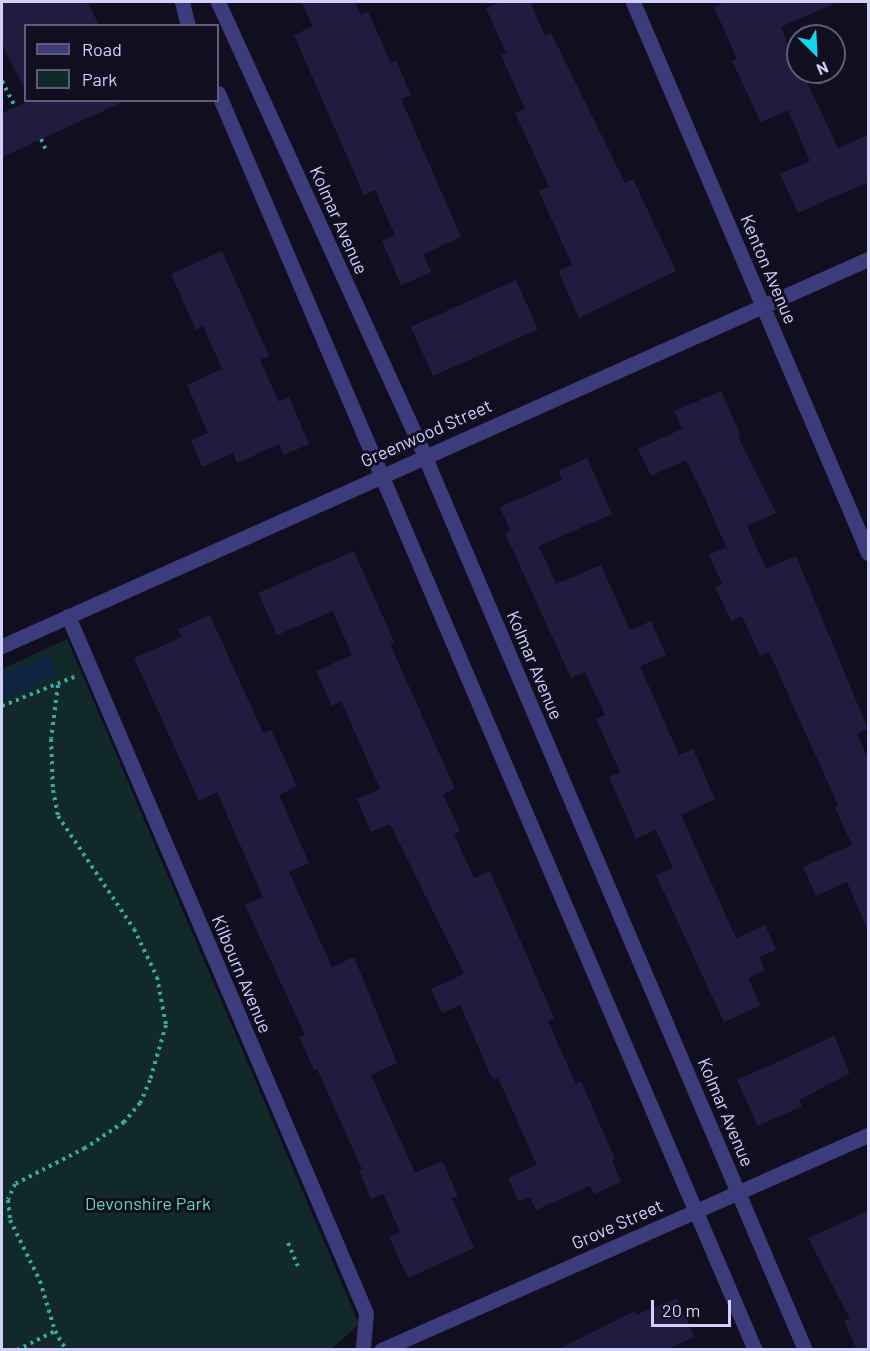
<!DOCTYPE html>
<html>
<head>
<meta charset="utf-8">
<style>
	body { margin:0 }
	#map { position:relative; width:870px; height:1351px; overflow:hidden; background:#110e20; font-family:Barlow,sans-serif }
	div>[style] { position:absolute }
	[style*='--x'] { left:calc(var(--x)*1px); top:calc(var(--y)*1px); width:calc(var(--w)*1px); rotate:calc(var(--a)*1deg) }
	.green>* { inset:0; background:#112928 }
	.water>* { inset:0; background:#0f2443 }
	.building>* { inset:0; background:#221b40; transform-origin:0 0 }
	.path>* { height:4px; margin-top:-2px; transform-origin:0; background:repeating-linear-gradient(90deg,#34aca2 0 3px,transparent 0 7.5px) }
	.minor>* { height:15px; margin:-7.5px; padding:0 7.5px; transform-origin:7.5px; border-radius:7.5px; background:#3c3b7c }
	span { translate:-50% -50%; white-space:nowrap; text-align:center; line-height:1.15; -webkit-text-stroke:6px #110e20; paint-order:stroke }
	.street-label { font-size:18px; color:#d3cffd }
	.park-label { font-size:18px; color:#5fd8b8 }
	.frame { position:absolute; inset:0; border:3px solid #d3cffd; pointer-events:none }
	.legend { position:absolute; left:24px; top:24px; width:195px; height:78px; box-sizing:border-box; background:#110e20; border:2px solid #5f5b78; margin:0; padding:8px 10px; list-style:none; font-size:18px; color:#d3cffd }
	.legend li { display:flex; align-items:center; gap:12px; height:30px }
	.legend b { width:30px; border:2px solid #5f5b78 }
	.north { position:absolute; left:786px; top:24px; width:60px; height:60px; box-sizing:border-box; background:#110e20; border:2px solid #5f5b78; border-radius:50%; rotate:156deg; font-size:16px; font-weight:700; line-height:24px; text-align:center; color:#d3cffd }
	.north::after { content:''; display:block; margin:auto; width:21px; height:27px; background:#0cdaec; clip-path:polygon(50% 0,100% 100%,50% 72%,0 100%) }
	.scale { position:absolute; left:651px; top:1300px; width:80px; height:27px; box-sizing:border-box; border:3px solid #d3cffd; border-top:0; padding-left:8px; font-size:18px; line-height:21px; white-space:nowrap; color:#d3cffd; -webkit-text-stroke:4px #110e20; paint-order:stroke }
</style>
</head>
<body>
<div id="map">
	<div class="green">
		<div style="clip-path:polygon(67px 639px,359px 1324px,331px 1349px,2px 1349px,2px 669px)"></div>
	</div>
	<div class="water">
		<div style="clip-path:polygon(48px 655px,57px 674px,2px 699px,2px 676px)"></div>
	</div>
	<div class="building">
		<div style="clip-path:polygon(2px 2px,88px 2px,99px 26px,26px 26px,26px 91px,2px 45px)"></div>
		<div style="clip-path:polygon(301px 2px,355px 2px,361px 15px,368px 12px,391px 63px,396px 60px,411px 95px,401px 99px,461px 237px,423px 254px,431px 272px,401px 285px,382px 241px,395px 235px,375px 190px,364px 195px,294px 35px,313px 26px)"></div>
		<div style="clip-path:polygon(501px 2px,530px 2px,545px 36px,551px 33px,625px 183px,633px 179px,676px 271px,579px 318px,558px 271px,572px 265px,539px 191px,549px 187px,515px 113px,525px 109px,501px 55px,506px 53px,486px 8px)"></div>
		<div style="clip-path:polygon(726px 2px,838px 2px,781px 27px,798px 72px,803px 74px,838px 148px,868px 135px,868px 182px,798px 213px,780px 174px,810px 161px,788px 110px,761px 122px,732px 61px,737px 59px,714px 7px)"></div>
		<div style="clip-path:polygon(31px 100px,127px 100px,2px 157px,2px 113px)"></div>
		<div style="clip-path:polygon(222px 251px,269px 356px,260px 360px,279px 402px,289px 397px,309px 444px,284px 455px,279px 444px,237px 463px,233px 453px,202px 467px,191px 441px,208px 433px,187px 385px,222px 369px,203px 326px,196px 330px,171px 274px)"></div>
		<div style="left:516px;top:280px;width:54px;height:115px;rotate:66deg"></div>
		<div style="clip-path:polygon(721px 391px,741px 436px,738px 437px,776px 513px,747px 526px,766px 569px,796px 556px,868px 729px,857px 734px,868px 759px,868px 931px,847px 882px,816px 896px,803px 867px,852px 845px,835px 807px,838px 805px,769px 652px,760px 656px,742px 616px,731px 621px,715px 587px,722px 584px,709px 555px,726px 547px,705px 498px,686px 460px,651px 476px,638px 449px,682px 429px,674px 411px)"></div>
		<div style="clip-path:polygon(587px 458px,612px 514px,539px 546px,556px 584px,601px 565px,630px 630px,651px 621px,666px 655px,640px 666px,679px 755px,693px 749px,715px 799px,681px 815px,736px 938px,765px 925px,776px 950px,759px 957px,765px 970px,748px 978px,760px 1006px,724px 1022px,656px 875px,673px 868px,656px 830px,636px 839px,609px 777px,620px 772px,596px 719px,605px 715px,585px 672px,571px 678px,505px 533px,510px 530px,500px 507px,562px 480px,558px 471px)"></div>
		<div style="clip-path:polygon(354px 551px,394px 642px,390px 644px,455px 789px,443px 794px,460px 831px,454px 834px,474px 878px,490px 871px,554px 1018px,548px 1021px,576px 1084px,581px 1081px,615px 1159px,612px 1160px,621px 1182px,594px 1194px,590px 1186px,536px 1210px,530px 1197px,519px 1202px,508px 1178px,537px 1165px,498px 1078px,493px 1080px,460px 1005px,442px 1013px,431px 989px,464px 974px,390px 824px,371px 832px,357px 799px,380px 789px,341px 701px,332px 706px,316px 671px,352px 655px,333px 611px,277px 635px,258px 593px)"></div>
		<div style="clip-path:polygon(210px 615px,263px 733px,271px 730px,297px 786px,279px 795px,309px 863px,289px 872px,332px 967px,354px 957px,397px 1063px,371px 1075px,415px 1173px,442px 1161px,458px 1196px,452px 1198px,474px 1248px,408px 1278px,389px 1237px,400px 1232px,383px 1194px,371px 1199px,359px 1171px,362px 1169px,317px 1069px,314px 1070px,299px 1037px,305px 1035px,245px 905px,263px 897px,217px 792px,199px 801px,134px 658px,182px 637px,178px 629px)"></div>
		<div style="clip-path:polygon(834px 1036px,850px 1073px,799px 1100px,802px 1106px,758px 1126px,737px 1080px)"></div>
		<div style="clip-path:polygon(868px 1211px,868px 1350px,857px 1350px,844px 1321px,850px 1319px,808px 1238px)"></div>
		<div style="clip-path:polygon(677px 1298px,694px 1337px,666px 1350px,557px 1350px,635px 1311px,636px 1315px)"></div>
	</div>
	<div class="path">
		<div style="--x:2;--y:81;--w:29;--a:63"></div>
		<div style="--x:41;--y:139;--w:12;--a:66"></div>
		<div style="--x:58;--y:685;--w:54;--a:97.4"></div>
		<div style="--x:51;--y:739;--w:51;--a:87.8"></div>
		<div style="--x:53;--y:790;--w:26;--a:79"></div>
		<div style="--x:58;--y:816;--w:136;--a:56.1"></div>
		<div style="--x:134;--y:929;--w:53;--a:64.4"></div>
		<div style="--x:157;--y:977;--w:49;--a:79.4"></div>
		<div style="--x:166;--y:1025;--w:57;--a:106.2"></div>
		<div style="--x:150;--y:1080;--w:25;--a:113"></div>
		<div style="--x:140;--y:1103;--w:25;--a:130"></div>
		<div style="--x:124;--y:1122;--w:47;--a:146.3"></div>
		<div style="--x:85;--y:1148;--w:79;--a:152.8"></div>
		<div style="--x:15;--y:1184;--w:17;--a:114"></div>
		<div style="--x:8;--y:1200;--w:20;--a:84"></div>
		<div style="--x:10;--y:1220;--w:68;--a:63.8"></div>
		<div style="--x:40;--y:1281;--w:52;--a:73.3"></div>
		<div style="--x:55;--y:1331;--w:22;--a:60"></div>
		<div style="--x:2;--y:706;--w:78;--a:-21.9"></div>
		<div style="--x:288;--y:1243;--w:25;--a:67"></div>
		<div style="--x:17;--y:1350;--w:42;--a:-26.6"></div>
	</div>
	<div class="minor">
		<div style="--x:182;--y:2;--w:25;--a:76"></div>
		<div style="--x:218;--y:2;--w:498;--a:65.5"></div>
		<div style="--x:424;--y:455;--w:973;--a:66.94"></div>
		<div style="--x:633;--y:2;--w:599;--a:66.9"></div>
		<div style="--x:218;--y:93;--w:1367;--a:66.87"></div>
		<div style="--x:68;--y:616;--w:758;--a:66.85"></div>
		<div style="--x:366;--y:1313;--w:37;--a:95"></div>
		<div style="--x:2;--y:646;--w:949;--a:-24.08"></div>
		<div style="--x:381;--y:1350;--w:532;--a:-23.82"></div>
	</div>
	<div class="street-label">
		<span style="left:339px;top:220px;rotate:66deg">Kolmar Avenue</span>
		<span style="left:769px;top:269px;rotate:67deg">Kenton Avenue</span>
		<span style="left:426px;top:433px;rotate:-24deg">Greenwood Street</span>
		<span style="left:535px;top:665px;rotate:67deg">Kolmar Avenue</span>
		<span style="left:242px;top:974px;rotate:67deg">Kilbourn Avenue</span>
		<span style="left:726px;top:1112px;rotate:67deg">Kolmar Avenue</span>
		<span style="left:617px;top:1224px;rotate:-24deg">Grove Street</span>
	</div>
	<div class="park-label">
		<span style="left:148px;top:1203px">Devonshire Park</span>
	</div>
	<div class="frame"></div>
	<ul class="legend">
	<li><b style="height:8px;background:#3c3b7c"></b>Road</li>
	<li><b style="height:16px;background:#112928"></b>Park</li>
	</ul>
	<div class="north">N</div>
	<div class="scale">20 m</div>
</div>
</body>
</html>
